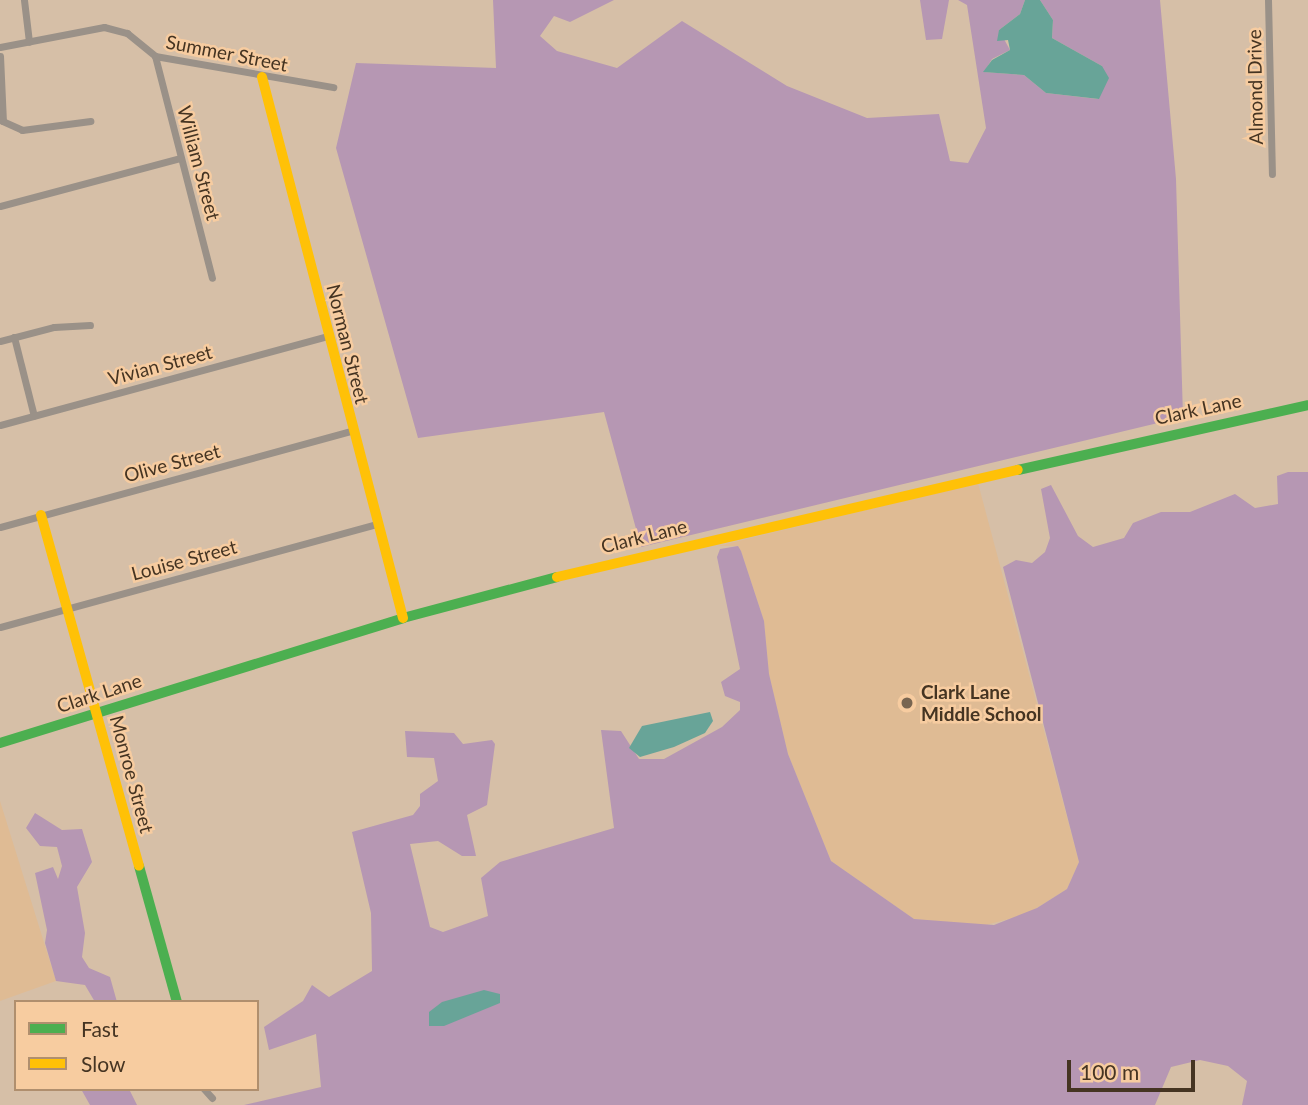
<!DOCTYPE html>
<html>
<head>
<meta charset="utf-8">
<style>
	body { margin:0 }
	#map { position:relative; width:1308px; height:1105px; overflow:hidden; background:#d6bfa7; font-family:Lato,sans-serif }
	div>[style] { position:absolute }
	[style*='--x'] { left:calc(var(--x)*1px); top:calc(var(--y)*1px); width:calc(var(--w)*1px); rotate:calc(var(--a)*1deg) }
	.built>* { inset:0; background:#dfbb94 }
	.forest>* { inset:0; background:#b697b3 }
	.water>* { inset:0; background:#68a498 }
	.street>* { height:7px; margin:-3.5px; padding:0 3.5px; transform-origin:3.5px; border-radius:3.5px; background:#9a9188 }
	.fast>* { height:10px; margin:-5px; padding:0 5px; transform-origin:5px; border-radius:5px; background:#4caf50 }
	.slow>* { height:10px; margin:-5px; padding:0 5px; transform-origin:5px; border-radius:5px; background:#ffc107 }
	.dots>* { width:19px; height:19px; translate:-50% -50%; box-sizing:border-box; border:4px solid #f7cca0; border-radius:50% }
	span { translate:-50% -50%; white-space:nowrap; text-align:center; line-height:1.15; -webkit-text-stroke:5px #f7cca0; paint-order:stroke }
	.street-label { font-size:19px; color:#453422 }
	.poi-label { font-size:19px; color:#453422; font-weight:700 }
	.left { translate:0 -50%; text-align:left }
	.legend { position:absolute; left:14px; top:1000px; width:245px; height:91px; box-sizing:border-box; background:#f7cca0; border:2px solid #b08f6e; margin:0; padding:9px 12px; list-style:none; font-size:21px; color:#453422 }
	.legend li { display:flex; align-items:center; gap:14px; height:35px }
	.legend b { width:35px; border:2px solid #b08f6e }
	.scale { position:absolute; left:1067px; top:1060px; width:128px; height:32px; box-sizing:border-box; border:4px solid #453422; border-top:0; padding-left:9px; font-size:21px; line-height:24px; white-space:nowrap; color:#453422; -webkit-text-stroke:5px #f7cca0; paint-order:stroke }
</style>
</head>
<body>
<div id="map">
	<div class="built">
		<div style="clip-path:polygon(978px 483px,1079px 862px,1067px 889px,1027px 914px,982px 926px,914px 919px,831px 861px,788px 754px,769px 674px,764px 621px,741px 551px,738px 546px,718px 546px)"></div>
		<div style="clip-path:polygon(0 801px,56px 981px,0 1001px)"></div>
	</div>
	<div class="forest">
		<div style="clip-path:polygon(493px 0,614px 0,570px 22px,554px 16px,540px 36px,557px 51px,617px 68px,682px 21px,787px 86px,867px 118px,939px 114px,950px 161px,968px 163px,986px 128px,967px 5px,958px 0,1025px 0,1020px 14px,999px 30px,1010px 50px,992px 59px,984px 72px,1024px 75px,1046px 93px,1098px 99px,1102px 66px,1052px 38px,1053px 20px,1040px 0,1160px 0,1176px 179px,1183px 417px,641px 547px,604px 412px,418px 438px,336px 148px,356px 63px,496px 68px)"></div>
		<div style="clip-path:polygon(920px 0,949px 0,942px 39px,926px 40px)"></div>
		<div style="clip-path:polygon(1288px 472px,1308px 472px,1308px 1105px,1242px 1105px,1247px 1081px,1228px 1066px,1200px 1060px,1171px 1067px,1155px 1105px,244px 1105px,321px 1087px,316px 1034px,269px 1050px,264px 1027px,303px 1001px,312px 985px,329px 997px,372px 971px,371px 913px,352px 832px,413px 815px,420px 806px,420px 794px,438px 781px,434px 758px,407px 757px,405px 731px,454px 733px,463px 744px,492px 740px,495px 744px,487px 805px,467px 815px,476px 856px,462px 856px,438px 841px,410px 844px,430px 927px,443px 932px,488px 916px,481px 878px,500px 862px,614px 828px,601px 730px,621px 731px,639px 759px,664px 759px,722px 727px,740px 710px,740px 702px,725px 696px,721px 682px,740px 669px,717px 557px,720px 549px,738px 546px,741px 551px,764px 621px,769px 674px,788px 754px,831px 861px,914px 919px,994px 925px,1037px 908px,1067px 889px,1079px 862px,1003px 567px,1016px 560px,1032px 563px,1045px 552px,1050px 538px,1041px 489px,1051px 485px,1078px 536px,1093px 547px,1124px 538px,1133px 523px,1161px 512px,1190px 512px,1235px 494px,1255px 508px,1278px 504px,1277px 476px)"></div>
		<div style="clip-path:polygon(35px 813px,62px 830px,82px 829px,92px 862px,77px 887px,85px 933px,82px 957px,89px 968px,110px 977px,117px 1002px,95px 1002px,85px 985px,56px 981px,45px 943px,47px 930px,35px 873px,53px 867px,58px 879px,62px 866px,57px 847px,40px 846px,26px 828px)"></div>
		<div style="clip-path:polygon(81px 1089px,129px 1089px,137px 1105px,90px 1105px)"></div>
	</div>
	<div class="water">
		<div style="clip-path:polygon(1025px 0,1040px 0,1053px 20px,1052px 38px,1102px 66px,1109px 78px,1099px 99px,1046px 93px,1024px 75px,983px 72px,992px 60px,1010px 50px,1008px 40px,997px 41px,999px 30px,1020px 14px)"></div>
		<div style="clip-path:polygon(710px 712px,713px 721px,705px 733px,674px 747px,640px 757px,629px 748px,642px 726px)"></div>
		<div style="clip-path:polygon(484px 990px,500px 994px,500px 1003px,444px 1026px,429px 1026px,429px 1012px,442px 1002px)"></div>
	</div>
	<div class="street">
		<div style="--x:24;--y:0;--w:42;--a:83.2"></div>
		<div style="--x:1268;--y:0;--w:174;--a:88.7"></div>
		<div style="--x:0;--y:47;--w:106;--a:-10.9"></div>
		<div style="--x:104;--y:27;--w:24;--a:15"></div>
		<div style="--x:127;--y:33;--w:36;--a:39"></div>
		<div style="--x:155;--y:56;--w:181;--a:9.9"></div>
		<div style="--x:0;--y:56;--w:65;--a:87.4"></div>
		<div style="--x:155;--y:56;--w:229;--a:75.6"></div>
		<div style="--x:0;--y:120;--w:24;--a:24"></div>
		<div style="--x:22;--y:130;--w:69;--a:-7.5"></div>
		<div style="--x:0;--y:206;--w:187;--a:-14.9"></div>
		<div style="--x:14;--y:337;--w:81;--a:75.8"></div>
		<div style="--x:0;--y:341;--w:56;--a:-14.5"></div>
		<div style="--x:54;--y:327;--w:36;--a:-3"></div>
		<div style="--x:0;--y:425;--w:340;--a:-15.2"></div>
		<div style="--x:0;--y:527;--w:365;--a:-15.3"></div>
		<div style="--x:0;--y:627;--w:390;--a:-15.3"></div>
		<div style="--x:204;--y:1089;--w:12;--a:48"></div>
	</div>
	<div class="fast">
		<div style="--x:1018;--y:470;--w:297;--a:-12.6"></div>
		<div style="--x:0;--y:743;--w:422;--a:-17.2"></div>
		<div style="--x:403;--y:618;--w:159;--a:-14.9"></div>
		<div style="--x:139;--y:866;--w:141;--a:74.4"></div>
	</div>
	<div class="slow">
		<div style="--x:262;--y:77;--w:559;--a:75.39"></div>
		<div style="--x:41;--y:515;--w:364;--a:74.4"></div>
		<div style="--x:557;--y:577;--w:473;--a:-13.1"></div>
	</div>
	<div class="dots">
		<div style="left:907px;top:703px;background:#786551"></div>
	</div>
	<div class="street-label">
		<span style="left:227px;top:53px;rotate:11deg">Summer Street</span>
		<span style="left:1255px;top:87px;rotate:-91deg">Almond Drive</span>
		<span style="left:199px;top:163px;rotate:75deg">William Street</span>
		<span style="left:348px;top:344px;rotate:76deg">Norman Street</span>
		<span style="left:160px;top:365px;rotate:-15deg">Vivian Street</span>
		<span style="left:1198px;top:409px;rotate:-12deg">Clark Lane</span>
		<span style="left:172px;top:463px;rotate:-15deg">Olive Street</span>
		<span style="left:644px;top:536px;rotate:-14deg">Clark Lane</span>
		<span style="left:184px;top:560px;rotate:-15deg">Louise Street</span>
		<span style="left:99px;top:693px;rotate:-18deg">Clark Lane</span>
		<span style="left:132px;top:774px;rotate:75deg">Monroe Street</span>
	</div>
	<div class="poi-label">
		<span class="left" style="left:921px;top:703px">Clark Lane<br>Middle School</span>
	</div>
	<ul class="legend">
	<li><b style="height:9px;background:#4caf50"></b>Fast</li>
	<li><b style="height:9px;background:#ffc107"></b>Slow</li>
	</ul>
	<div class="scale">100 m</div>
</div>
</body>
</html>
